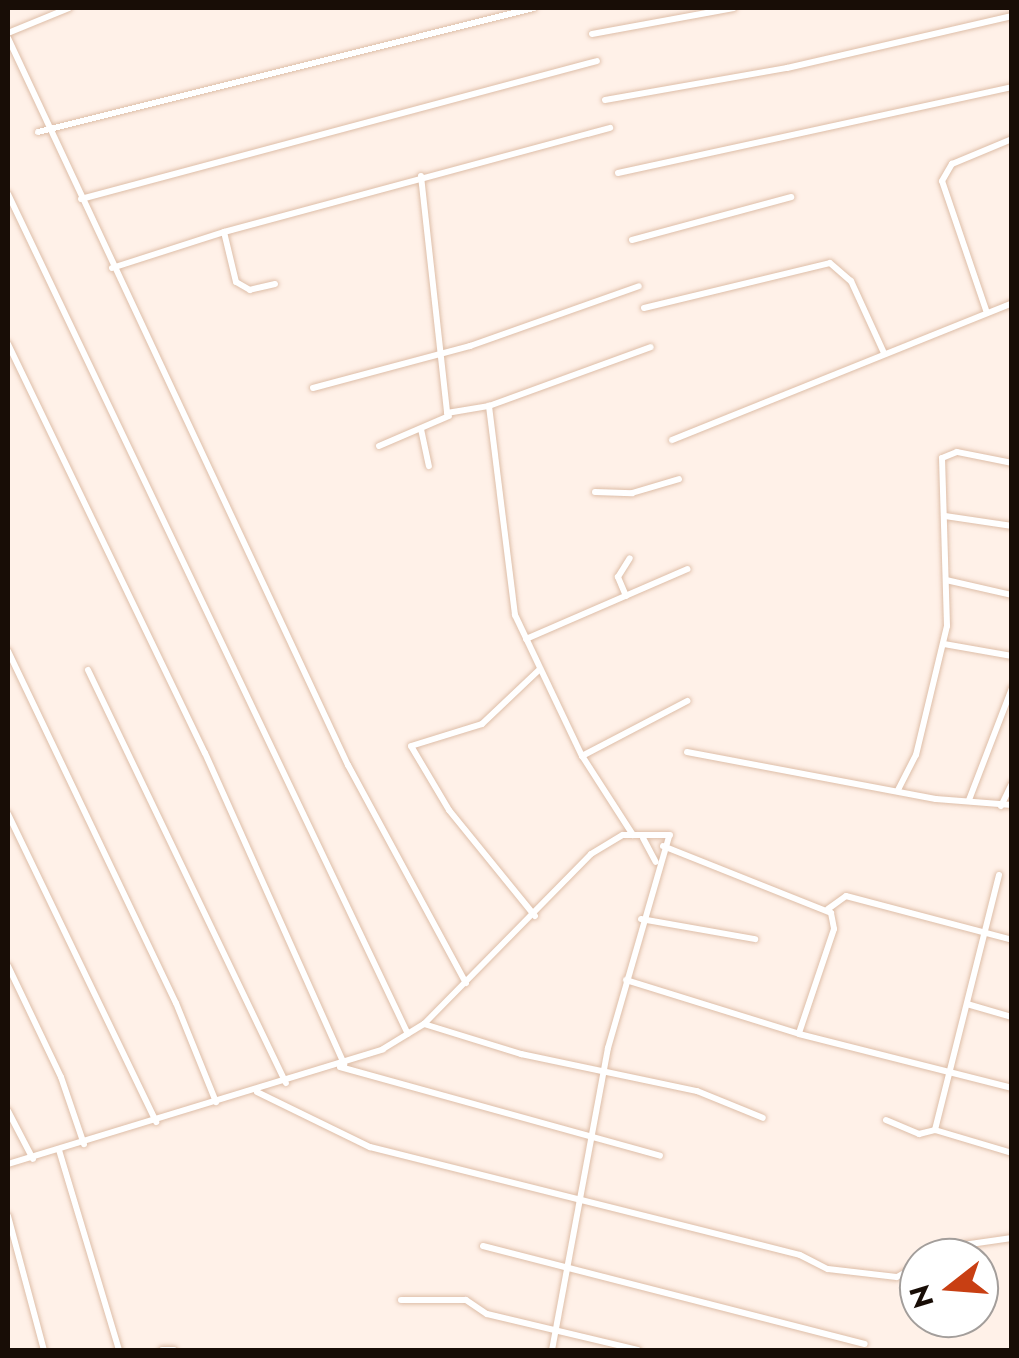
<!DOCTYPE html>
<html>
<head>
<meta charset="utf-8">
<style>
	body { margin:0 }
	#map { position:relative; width:1019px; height:1358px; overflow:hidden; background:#fff1e8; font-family:Jost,sans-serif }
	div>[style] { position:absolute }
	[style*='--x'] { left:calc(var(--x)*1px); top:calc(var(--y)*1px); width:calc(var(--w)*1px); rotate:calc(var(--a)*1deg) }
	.roads { filter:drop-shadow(0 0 2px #debea8) drop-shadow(0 0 2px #debea8) }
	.minor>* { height:6px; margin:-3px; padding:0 3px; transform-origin:3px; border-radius:3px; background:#fff }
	span { translate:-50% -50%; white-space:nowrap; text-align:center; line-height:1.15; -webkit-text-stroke:9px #fff; paint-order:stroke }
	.frame { position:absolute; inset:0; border:10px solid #180d06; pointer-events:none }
	.north { position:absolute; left:899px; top:1238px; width:100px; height:100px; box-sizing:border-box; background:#fff; border:2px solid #a39e9b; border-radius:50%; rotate:253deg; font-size:28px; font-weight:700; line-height:40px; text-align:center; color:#180d06 }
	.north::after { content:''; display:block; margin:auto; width:35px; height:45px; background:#c83f13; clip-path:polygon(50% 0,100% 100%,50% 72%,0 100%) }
</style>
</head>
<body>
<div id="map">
	<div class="roads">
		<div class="minor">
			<div style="--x:8;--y:33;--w:66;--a:-22.3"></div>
			<div style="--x:592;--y:34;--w:144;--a:-10.4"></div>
			<div style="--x:8;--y:38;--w:803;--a:64.94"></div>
			<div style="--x:348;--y:765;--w:248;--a:61.6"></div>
			<div style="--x:605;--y:100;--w:185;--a:-10"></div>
			<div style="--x:787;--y:68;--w:231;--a:-13"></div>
			<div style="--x:38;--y:132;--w:511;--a:-14.04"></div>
			<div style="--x:618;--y:173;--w:403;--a:-12.3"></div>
			<div style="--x:421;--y:176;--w:238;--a:83.7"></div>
			<div style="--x:447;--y:413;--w:43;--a:-9.5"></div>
			<div style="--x:8;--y:194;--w:930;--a:64.54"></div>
			<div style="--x:81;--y:199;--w:534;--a:-14.97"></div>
			<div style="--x:632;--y:240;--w:165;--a:-15.1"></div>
			<div style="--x:112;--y:268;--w:118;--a:-17.8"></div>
			<div style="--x:275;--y:284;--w:26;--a:167"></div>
			<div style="--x:250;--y:290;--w:16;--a:-150"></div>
			<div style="--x:236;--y:282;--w:51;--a:-103.5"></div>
			<div style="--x:224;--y:232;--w:400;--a:-15.1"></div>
			<div style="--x:644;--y:308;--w:191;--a:-13.6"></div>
			<div style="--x:830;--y:263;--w:28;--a:41"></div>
			<div style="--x:851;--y:281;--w:79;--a:65.4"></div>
			<div style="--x:987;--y:313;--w:139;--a:-108.8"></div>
			<div style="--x:942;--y:181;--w:20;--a:-60"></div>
			<div style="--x:952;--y:164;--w:65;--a:-22.6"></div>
			<div style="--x:8;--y:344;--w:454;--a:64.3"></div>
			<div style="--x:205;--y:753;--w:341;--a:65.9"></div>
			<div style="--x:313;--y:388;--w:163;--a:-15"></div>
			<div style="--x:470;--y:346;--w:179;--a:-19.5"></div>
			<div style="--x:421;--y:429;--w:38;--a:78"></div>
			<div style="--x:672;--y:440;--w:367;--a:-21.9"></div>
			<div style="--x:379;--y:446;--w:76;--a:-23.2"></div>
			<div style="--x:595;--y:492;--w:37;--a:2"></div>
			<div style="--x:632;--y:493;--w:49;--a:-16.6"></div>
			<div style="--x:945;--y:516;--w:68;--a:8.5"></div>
			<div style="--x:946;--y:580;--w:68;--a:12.8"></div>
			<div style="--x:626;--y:596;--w:21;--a:-113"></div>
			<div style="--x:618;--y:577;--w:22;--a:-58"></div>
			<div style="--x:526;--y:639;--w:176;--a:-23.4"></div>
			<div style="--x:944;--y:644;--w:69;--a:10"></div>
			<div style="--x:8;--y:651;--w:390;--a:64.5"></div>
			<div style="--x:176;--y:1003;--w:107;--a:68"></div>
			<div style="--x:88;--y:670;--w:458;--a:64.4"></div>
			<div style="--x:687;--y:752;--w:253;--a:10.7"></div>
			<div style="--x:936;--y:799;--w:76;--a:4.5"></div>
			<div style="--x:582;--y:756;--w:119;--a:-27.6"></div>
			<div style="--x:898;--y:790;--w:39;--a:-63"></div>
			<div style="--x:916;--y:755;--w:133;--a:-76.5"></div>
			<div style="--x:947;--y:626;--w:168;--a:-91.7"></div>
			<div style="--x:942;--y:458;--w:16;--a:-22"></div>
			<div style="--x:957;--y:452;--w:56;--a:11.3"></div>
			<div style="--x:969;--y:800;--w:120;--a:-69"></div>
			<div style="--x:1001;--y:806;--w:25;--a:-64"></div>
			<div style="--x:8;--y:814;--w:342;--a:64.3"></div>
			<div style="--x:633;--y:835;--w:94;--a:-122.8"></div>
			<div style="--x:582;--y:756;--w:156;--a:-115.4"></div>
			<div style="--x:515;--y:615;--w:211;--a:-97.1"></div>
			<div style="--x:489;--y:406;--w:172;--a:-20"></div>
			<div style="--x:643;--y:838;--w:27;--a:62"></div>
			<div style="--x:663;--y:846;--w:181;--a:21.7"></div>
			<div style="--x:831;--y:913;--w:16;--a:79"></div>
			<div style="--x:834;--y:929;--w:110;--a:108.6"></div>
			<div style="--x:999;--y:875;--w:263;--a:104.1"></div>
			<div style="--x:935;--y:1130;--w:80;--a:16.6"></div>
			<div style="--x:828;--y:909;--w:22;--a:-36"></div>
			<div style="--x:846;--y:896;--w:172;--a:14.8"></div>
			<div style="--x:535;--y:916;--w:136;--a:-129.1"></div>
			<div style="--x:449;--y:810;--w:74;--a:-120.7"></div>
			<div style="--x:411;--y:746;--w:74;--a:-17.2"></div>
			<div style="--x:482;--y:724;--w:79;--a:-43.5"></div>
			<div style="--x:641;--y:919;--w:116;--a:10"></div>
			<div style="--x:8;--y:966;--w:123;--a:64.5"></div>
			<div style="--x:61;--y:1077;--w:71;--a:71.1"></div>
			<div style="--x:626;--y:980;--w:181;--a:17.3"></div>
			<div style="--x:799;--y:1034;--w:220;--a:14.2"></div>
			<div style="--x:967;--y:1004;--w:47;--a:16.1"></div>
			<div style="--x:424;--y:1024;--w:102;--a:17.2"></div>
			<div style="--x:521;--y:1054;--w:180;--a:11.9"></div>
			<div style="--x:697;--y:1091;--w:71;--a:22.2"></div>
			<div style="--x:340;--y:1067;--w:332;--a:15.5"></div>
			<div style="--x:257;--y:1092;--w:126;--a:26"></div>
			<div style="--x:370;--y:1147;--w:443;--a:14.1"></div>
			<div style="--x:800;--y:1255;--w:31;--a:27"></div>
			<div style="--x:828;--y:1269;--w:69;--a:6.6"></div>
			<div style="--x:897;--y:1277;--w:25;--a:-29"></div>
			<div style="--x:8;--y:1111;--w:54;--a:62.5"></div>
			<div style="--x:886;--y:1120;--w:36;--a:23"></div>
			<div style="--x:919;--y:1134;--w:16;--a:-14"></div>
			<div style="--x:59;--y:1150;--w:209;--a:73.3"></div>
			<div style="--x:8;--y:1164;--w:392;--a:-17"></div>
			<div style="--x:383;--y:1049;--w:48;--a:-31.4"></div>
			<div style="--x:424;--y:1024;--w:238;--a:-45.5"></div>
			<div style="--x:591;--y:854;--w:37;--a:-31"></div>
			<div style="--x:623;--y:835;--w:47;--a:0"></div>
			<div style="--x:8;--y:1216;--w:139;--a:75"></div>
			<div style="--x:483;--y:1246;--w:394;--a:14.4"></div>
			<div style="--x:924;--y:1258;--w:14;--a:-39"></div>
			<div style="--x:935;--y:1249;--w:78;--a:-8.1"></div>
			<div style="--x:401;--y:1300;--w:65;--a:0"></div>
			<div style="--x:466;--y:1300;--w:25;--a:34"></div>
			<div style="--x:487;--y:1314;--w:155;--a:13.4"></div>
			<div style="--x:162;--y:1350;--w:12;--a:0"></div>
			<div style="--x:552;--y:1350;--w:307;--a:-79.5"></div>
			<div style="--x:608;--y:1048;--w:221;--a:-73.9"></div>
		</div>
	</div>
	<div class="frame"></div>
	<div class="north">N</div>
</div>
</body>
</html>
